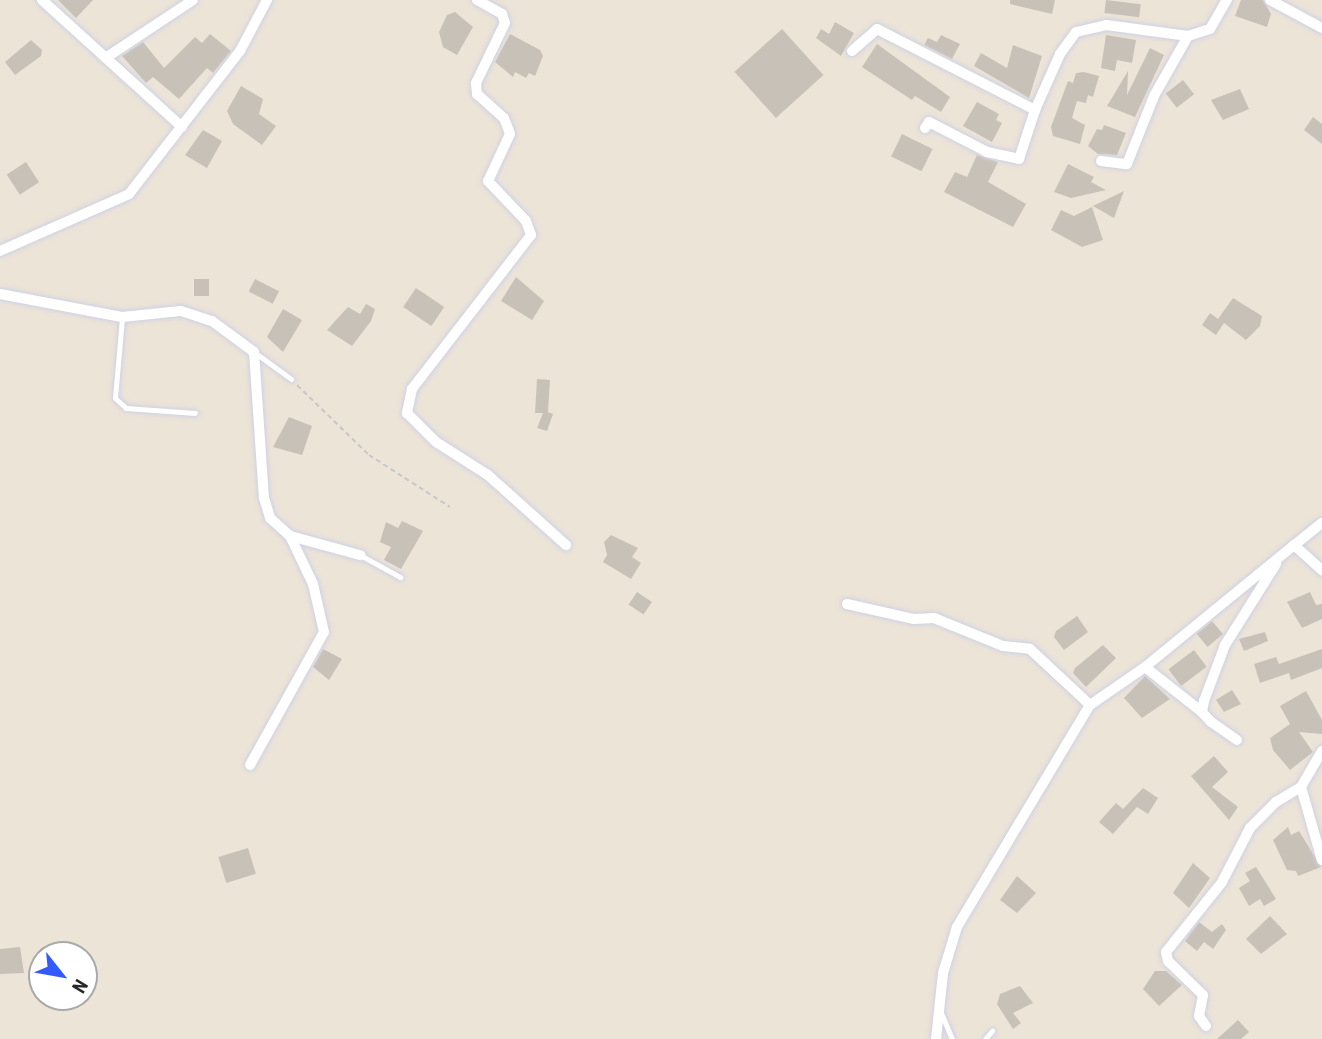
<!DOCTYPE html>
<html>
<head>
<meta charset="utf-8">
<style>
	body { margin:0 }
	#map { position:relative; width:1322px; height:1039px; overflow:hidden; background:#ede4d8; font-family:"Roboto Condensed",sans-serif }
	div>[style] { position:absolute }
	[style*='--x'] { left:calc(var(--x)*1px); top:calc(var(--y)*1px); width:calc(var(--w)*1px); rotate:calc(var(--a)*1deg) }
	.building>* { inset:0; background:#c8c1b8; transform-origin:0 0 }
	.path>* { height:2px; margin-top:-1px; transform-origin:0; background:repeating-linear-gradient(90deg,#c7c7c7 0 5px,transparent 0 8.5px) }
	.roads { filter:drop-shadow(0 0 2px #cdd2e3) drop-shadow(0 0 2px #cdd2e3) }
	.lane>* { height:5px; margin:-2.5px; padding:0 2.5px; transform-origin:2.5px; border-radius:2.5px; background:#fff }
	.street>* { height:10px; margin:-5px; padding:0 5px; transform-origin:5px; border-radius:5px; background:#fff }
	span { translate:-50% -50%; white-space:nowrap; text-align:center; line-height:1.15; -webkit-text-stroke:6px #fff; paint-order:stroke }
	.north { position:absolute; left:28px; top:941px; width:70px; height:70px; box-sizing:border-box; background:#fff; border:2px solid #a9a9a9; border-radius:50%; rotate:121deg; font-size:19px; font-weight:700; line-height:28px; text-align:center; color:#282828 }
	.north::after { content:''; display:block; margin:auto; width:24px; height:32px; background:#335aff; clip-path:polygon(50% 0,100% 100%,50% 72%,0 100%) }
</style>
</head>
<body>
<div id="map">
	<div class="building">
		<div style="clip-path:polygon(58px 0,93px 0,76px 18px)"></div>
		<div style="clip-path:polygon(1010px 0,1055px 0,1052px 14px,1010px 4px)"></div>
		<div style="left:1106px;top:0;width:35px;height:13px;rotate:7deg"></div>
		<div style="clip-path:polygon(1241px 0,1263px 0,1271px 14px,1267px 27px,1235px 16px)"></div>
		<div style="clip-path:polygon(455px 12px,473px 27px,457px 55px,443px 47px,439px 32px,447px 15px)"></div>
		<div style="clip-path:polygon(835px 22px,854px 33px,841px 56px,816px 38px,821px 29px,829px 34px)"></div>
		<div style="left:782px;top:29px;width:62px;height:64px;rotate:48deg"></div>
		<div style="clip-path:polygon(210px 34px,231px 51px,213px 73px,207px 68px,179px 99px,153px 77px,146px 83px,122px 56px,143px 42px,164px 68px,195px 37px,202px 43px)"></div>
		<div style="clip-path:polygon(510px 34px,540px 50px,543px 56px,535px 76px,529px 73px,526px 78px,515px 72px,513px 77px,495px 62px)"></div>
		<div style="clip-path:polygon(941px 35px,960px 44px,952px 59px,924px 45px,928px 38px,937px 42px)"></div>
		<div style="clip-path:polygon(1106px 35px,1136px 40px,1132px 63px,1117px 60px,1115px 71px,1101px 68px)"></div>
		<div style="clip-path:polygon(31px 40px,42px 50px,41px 56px,15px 75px,5px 62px)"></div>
		<div style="clip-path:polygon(877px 44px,950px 97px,941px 112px,915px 96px,912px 100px,862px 67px)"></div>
		<div style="clip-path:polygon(1013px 45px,1042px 56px,1029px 98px,974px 66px,981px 53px,1007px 68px)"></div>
		<div style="clip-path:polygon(1150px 48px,1164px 55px,1135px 117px,1107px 106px,1128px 71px,1127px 95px)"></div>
		<div style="clip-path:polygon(1084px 72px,1099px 76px,1093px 97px,1088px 95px,1086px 103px,1077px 101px,1072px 118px,1085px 125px,1080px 144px,1053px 136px,1051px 127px,1068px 81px,1073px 83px,1076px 73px)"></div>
		<div style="left:1183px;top:80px;width:18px;height:22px;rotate:52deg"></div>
		<div style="clip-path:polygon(241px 86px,263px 99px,259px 114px,276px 126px,262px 145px,233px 124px,227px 111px)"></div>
		<div style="clip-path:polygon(1240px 89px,1249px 109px,1223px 120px,1211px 100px)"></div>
		<div style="clip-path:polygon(977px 102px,999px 114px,996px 120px,1002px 123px,992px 142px,963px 126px)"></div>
		<div style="clip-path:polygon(1313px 117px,1322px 124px,1322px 144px,1304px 130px)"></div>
		<div style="clip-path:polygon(1104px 125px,1126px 133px,1117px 155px,1098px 154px,1088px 146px,1097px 129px,1102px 130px)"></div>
		<div style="clip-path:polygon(203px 130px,222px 141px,207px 168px,185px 155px)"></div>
		<div style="left:902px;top:134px;width:34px;height:25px;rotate:26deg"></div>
		<div style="clip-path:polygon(977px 155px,998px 162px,988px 182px,1026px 204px,1013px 227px,944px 192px,955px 172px,967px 177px)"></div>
		<div style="left:26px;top:162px;width:24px;height:23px;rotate:57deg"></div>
		<div style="clip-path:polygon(1068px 164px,1094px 177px,1091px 182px,1106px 190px,1071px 198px,1054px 192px)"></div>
		<div style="clip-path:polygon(1124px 191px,1114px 218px,1093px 206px)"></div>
		<div style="clip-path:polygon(1092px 207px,1103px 240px,1082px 247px,1051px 230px,1061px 210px,1074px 216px)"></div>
		<div style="clip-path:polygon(516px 277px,544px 301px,532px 320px,501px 301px)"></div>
		<div style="left:194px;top:279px;width:15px;height:17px"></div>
		<div style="left:255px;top:279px;width:27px;height:14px;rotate:27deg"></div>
		<div style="left:416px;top:288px;width:34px;height:23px;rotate:34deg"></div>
		<div style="clip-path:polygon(1233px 298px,1262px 316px,1260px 326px,1246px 340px,1224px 323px,1216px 335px,1202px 325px,1210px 313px,1218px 319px)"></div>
		<div style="clip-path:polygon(366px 304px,375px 309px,371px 321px,352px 346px,327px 330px,348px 307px,360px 314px)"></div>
		<div style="clip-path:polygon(283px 309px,302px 320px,283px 352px,267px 337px)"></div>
		<div style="clip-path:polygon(537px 379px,550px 380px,548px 412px,553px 414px,547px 431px,537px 428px,543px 413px,535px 413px)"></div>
		<div style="clip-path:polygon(289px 417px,312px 426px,302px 455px,273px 447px)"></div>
		<div style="clip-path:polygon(402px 521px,423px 531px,401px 569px,384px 560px,391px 547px,380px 542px,386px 522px,398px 528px)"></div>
		<div style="clip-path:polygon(611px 535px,638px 548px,632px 557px,641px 563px,631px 579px,603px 562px,607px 555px,604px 542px)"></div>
		<div style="left:637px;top:592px;width:18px;height:15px;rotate:34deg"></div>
		<div style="clip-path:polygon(1310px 592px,1316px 605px,1322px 604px,1322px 619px,1302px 628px,1287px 602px)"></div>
		<div style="clip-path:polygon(1077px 616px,1088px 632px,1064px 650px,1054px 637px,1056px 631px)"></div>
		<div style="left:1212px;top:621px;width:17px;height:20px;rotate:50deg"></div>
		<div style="clip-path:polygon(1265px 632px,1268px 641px,1244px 651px,1239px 639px)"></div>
		<div style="clip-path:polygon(1103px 645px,1116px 658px,1086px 687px,1073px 673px,1075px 668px)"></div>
		<div style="clip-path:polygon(323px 649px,342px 659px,329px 680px,313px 667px)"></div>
		<div style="clip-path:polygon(1322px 649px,1322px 668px,1291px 680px,1289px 673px,1260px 683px,1254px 664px,1276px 657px,1279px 664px)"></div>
		<div style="left:1194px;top:650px;width:21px;height:32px;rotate:53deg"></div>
		<div style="clip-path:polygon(1145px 676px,1170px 699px,1142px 718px,1124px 698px)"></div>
		<div style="clip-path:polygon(1232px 690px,1241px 704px,1224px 712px,1216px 700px)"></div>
		<div style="clip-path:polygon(1306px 691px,1322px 720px,1322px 734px,1299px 732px,1313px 752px,1290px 770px,1273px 750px,1270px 738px,1290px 724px,1280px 706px)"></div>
		<div style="clip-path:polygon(1214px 756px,1228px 772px,1212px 787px,1238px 807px,1229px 820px,1191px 776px)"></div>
		<div style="clip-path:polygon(1143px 788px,1158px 798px,1148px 814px,1137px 807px,1113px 834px,1099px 822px,1116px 803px,1123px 809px)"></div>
		<div style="clip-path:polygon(1288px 827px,1291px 835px,1299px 831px,1321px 867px,1298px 876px,1296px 871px,1287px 870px,1273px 840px)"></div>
		<div style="left:248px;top:848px;width:27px;height:31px;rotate:73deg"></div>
		<div style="clip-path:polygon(1193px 863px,1210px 878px,1189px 908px,1173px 893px)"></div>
		<div style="clip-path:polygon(1256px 867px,1276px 899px,1264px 906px,1260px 899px,1249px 906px,1239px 888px,1250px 881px,1245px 873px)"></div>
		<div style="clip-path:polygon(1017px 876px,1036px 893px,1017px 913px,1000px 900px)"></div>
		<div style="clip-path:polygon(1270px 916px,1287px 934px,1261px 954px,1246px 939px)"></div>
		<div style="clip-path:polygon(1199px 922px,1212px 932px,1222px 924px,1226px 930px,1213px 949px,1204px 942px,1197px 951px,1185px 941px)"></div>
		<div style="clip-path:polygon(20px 947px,24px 973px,0 974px,0 949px)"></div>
		<div style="clip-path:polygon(1155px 971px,1166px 971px,1182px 985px,1159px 1006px,1143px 989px)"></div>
		<div style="clip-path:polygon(1020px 986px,1033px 1003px,1013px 1013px,1021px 1023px,1013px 1029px,997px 1004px,1000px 994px)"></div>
		<div style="clip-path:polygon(1238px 1020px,1249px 1032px,1241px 1039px,1217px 1039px)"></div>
	</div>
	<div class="path">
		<div style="--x:297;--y:385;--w:100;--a:44.2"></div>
		<div style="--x:369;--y:455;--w:96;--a:32.7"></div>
	</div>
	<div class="roads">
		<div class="lane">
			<div style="--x:122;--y:318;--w:80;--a:95"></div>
			<div style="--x:115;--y:398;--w:15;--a:42"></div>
			<div style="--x:126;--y:408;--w:69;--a:4.1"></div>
			<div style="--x:254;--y:352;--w:46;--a:36.1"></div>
			<div style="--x:360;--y:555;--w:46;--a:28.8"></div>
			<div style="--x:941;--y:1013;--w:28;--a:67"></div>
			<div style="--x:985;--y:1039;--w:11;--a:-49"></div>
		</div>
		<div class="street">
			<div style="--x:42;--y:0;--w:189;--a:42.2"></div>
			<div style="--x:477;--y:0;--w:29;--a:29"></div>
			<div style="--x:502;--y:14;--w:9;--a:72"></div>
			<div style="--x:505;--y:23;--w:67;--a:115.8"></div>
			<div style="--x:476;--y:83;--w:11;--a:85"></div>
			<div style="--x:477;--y:94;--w:36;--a:42"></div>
			<div style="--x:504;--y:118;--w:17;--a:69"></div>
			<div style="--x:510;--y:134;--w:52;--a:115.1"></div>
			<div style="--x:488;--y:181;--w:55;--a:46.5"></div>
			<div style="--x:526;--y:221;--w:15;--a:70"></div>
			<div style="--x:531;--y:235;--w:195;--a:127.7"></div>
			<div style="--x:412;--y:389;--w:25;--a:102"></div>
			<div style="--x:407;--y:413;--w:41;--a:45"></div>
			<div style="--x:436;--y:442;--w:62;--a:32.4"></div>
			<div style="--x:488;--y:475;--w:105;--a:41.9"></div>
			<div style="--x:1270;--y:0;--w:59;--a:28.3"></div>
			<div style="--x:852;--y:51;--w:33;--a:-41"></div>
			<div style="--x:877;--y:29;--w:178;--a:27.1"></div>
			<div style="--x:1035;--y:110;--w:61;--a:-65.9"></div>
			<div style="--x:1060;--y:54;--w:27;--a:-54"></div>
			<div style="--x:1076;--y:32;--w:31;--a:-13"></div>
			<div style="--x:1106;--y:25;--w:83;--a:7.6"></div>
			<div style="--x:1188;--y:36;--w:23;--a:-18"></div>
			<div style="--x:1210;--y:29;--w:34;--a:-60"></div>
			<div style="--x:107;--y:57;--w:103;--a:-33.5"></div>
			<div style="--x:925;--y:128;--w:7;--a:-56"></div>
			<div style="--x:929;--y:122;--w:65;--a:27.3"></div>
			<div style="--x:987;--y:152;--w:33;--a:12"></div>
			<div style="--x:1019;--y:159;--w:52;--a:-71.9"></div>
			<div style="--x:1101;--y:161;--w:26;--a:7"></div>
			<div style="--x:1127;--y:164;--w:73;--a:-68.3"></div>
			<div style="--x:1154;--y:96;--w:69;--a:-60.5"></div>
			<div style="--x:0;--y:251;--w:141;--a:-23.8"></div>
			<div style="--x:129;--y:194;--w:181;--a:-52.2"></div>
			<div style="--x:240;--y:51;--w:58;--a:-62.1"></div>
			<div style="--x:0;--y:294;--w:124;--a:10.7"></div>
			<div style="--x:122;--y:317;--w:59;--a:-5.8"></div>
			<div style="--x:181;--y:311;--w:33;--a:18"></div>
			<div style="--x:212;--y:321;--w:52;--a:36.4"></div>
			<div style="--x:254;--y:352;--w:146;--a:86.1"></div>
			<div style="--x:264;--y:498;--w:21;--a:73"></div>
			<div style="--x:270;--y:518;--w:27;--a:42"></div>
			<div style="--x:290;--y:536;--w:73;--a:15.2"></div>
			<div style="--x:1292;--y:547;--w:38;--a:-39"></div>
			<div style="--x:847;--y:604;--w:69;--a:12.6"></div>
			<div style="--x:914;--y:619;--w:20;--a:-3"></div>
			<div style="--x:934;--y:618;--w:74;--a:22.1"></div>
			<div style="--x:1003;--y:646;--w:27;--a:6"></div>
			<div style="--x:1030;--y:649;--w:82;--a:43"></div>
			<div style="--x:1145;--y:667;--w:73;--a:38.3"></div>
			<div style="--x:1237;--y:740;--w:32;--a:-145"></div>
			<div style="--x:1211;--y:722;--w:13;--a:-132"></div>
			<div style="--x:1202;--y:712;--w:11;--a:-80"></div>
			<div style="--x:1204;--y:701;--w:60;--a:-69.4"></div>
			<div style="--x:1225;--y:645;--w:96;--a:-57.8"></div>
			<div style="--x:1322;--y:751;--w:42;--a:120.3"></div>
			<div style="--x:1301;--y:787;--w:76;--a:74"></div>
			<div style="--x:250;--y:765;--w:152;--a:-60.9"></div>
			<div style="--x:324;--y:632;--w:49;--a:-102.9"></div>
			<div style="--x:313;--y:584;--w:53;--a:-115.6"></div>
			<div style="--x:1206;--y:1026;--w:12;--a:-125"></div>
			<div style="--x:1199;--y:1016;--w:21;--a:-79"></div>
			<div style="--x:1203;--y:995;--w:49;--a:-135.8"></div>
			<div style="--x:1168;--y:961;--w:9;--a:-103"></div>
			<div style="--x:1166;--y:952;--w:90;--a:-51.3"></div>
			<div style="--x:1222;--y:882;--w:61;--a:-62.6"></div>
			<div style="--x:1250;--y:828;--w:37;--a:-45"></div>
			<div style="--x:1276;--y:802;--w:29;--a:-31"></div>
			<div style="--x:936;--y:1039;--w:66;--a:-83.9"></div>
			<div style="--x:943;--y:973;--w:48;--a:-73.1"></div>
			<div style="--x:957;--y:927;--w:259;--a:-59.1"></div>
			<div style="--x:1090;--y:705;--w:67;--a:-34.6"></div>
			<div style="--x:1145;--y:667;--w:193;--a:-39.3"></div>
			<div style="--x:1294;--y:545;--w:38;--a:42"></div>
		</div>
	</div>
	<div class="north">N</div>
</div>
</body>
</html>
